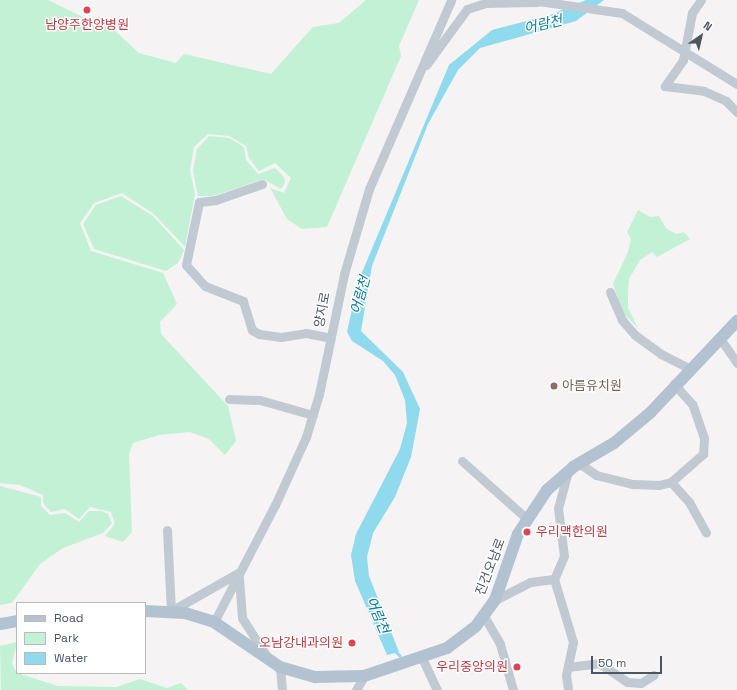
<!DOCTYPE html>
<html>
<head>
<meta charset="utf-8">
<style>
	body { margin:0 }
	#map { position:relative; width:737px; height:690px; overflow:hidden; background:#f5f3f3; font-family:"Space Grotesk","Noto Sans KR",sans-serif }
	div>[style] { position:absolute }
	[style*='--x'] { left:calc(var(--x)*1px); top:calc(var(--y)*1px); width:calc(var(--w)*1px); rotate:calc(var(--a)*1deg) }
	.green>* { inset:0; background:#c3f1d5 }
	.water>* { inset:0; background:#90daee }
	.stream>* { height:3px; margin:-1.5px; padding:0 1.5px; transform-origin:1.5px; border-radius:1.5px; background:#90daee }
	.minor>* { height:9px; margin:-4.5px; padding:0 4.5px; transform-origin:4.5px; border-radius:4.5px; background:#c1cad2 }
	.major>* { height:12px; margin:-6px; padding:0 6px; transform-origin:6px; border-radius:6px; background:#b3c2d1 }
	.dots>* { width:11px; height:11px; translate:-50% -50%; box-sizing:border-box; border:2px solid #fff; border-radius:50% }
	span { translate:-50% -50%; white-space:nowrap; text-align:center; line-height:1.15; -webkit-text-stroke:3px #fff; paint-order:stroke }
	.health-label { font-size:13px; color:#be3a42 }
	.left { translate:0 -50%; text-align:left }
	.right { translate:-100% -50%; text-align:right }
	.street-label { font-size:13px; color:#4a5661 }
	.education-label { font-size:13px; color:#785e54 }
	.water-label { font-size:14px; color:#0c7c9b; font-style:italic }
	.legend { position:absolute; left:16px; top:602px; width:130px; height:72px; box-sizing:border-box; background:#fff; border:1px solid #b7bbc0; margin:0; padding:5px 7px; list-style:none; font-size:12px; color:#4a5661 }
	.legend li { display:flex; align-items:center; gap:8px; height:20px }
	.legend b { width:20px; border:1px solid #b7bbc0 }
	.north { position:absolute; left:681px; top:16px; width:40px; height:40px; -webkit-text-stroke:3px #fff; paint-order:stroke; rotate:34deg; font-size:11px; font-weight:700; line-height:16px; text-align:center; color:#4a5661 }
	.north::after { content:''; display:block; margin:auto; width:14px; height:18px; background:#4a5661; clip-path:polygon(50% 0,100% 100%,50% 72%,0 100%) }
	.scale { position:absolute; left:591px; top:656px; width:71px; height:18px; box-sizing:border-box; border:2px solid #4a5661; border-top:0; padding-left:5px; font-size:12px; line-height:14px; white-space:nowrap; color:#4a5661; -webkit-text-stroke:3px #fff; paint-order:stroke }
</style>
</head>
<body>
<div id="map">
	<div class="green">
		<div style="clip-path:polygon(0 0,48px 0,95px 23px,101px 18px,139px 53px,176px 63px,184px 54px,271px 74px,313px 27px,339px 23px,366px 0,419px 0,399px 46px,401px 56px,327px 227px,302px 229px,287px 219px,270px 188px,284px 193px,291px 178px,275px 163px,259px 171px,249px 158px,246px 146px,229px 136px,208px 134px,194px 147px,190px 170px,195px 194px,185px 247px,154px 214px,122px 193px,94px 203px,80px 223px,91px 251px,163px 273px,177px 304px,160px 322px,161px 334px,228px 406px,236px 441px,225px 455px,209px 439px,190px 432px,159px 435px,133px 443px,129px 454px,132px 532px,123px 542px,105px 536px,115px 524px,111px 512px,90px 507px,79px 519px,65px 509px,51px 512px,43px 503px,43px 495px,20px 485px,0 483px)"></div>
		<div style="clip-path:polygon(209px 136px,229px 138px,244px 147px,246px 160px,258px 174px,275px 168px,284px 177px,285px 183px,281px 189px,263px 179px,213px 196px,198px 196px,193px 171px,197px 149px)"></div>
		<div style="clip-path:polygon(121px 196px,153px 216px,184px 250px,178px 263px,166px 271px,94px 249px,83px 224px,96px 205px)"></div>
		<div style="clip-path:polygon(638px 210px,650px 217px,659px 216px,666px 228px,676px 234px,684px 232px,690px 239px,657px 257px,652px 252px,640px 260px,629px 279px,628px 292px,628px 308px,638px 328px,623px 313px,613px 284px,628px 252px,631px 239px,627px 232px)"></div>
		<div style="clip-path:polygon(0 486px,41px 497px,41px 506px,50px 515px,65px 513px,79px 522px,89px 511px,101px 511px,108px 514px,112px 523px,103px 533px,63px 548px,40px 564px,12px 603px,0 605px)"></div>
		<div style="clip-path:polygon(17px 642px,12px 664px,17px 673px,58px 686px,116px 687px,140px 679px,167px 688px,181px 683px,188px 690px,1px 690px,0 646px)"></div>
	</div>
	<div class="water">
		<div style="clip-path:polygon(586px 0,604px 0,576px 21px,480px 48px,458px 70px,428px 124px,372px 266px,361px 331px,403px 372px,420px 409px,411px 457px,395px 497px,373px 533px,367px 557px,369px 576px,399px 652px,387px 655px,355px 581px,351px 555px,356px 534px,400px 449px,407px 423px,405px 400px,395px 375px,383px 361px,352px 341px,347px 332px,358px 282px,449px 65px,492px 30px,550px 15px)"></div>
	</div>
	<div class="stream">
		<div style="--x:394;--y:650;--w:8;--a:45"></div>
	</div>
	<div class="minor">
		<div style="--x:531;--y:0;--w:92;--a:8.1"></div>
		<div style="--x:622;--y:13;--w:135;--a:31.7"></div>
		<div style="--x:701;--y:0;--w:16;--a:125"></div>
		<div style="--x:692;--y:13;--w:48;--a:100.8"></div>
		<div style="--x:683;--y:60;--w:32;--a:125"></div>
		<div style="--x:665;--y:86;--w:39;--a:7"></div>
		<div style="--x:704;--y:91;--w:24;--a:24"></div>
		<div style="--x:726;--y:101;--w:16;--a:45"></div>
		<div style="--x:426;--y:65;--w:69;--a:-53.8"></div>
		<div style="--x:467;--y:9;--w:19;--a:-18"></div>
		<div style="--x:485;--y:3;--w:52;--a:-1.1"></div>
		<div style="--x:262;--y:184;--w:49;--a:160.8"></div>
		<div style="--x:216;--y:200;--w:17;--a:173"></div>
		<div style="--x:199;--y:202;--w:64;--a:101.7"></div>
		<div style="--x:186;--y:265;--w:28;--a:48"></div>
		<div style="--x:205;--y:286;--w:41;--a:21.5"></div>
		<div style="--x:243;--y:301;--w:30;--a:73"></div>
		<div style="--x:252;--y:330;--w:8;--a:30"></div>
		<div style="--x:259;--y:334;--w:22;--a:8"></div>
		<div style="--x:281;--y:337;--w:25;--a:-9"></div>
		<div style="--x:306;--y:333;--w:25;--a:11"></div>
		<div style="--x:610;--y:292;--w:30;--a:67"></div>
		<div style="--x:622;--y:320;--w:20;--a:49"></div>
		<div style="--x:635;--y:335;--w:32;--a:36"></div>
		<div style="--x:661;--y:354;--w:31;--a:27"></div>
		<div style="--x:719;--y:337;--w:32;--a:55"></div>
		<div style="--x:229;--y:399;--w:31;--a:2"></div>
		<div style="--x:260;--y:400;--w:55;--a:15.8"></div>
		<div style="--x:462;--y:461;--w:86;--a:41.7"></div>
		<div style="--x:579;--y:463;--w:21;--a:35"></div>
		<div style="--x:596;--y:475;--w:38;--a:14"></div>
		<div style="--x:633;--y:484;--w:26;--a:2"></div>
		<div style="--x:659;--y:485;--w:12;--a:-14"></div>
		<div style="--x:671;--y:482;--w:43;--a:-41.2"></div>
		<div style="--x:703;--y:454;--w:16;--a:-86"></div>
		<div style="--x:704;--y:438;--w:36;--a:-109"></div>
		<div style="--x:692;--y:404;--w:27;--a:-132"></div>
		<div style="--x:568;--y:471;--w:38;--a:105"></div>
		<div style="--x:558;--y:508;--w:48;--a:82.9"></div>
		<div style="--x:564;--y:556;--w:25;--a:113"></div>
		<div style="--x:554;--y:579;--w:66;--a:73.2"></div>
		<div style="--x:573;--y:642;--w:34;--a:102"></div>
		<div style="--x:566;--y:675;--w:15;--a:82"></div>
		<div style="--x:671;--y:482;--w:27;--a:48"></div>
		<div style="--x:689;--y:502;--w:35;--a:61"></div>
		<div style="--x:167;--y:530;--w:81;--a:87.2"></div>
		<div style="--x:171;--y:611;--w:77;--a:-29.6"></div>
		<div style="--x:239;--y:578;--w:40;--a:85.7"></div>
		<div style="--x:242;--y:618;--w:44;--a:57"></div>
		<div style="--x:495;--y:600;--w:39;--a:-27"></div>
		<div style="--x:530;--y:582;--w:24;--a:-7"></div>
		<div style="--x:484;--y:616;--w:32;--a:60"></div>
		<div style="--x:500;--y:644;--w:48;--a:74.2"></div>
		<div style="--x:214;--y:622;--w:132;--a:-62.5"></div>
		<div style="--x:275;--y:505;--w:75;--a:-65.5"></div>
		<div style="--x:306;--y:437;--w:45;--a:-73.2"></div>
		<div style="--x:319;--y:394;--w:123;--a:-78.2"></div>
		<div style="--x:344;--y:274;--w:89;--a:-73.6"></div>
		<div style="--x:369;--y:189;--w:206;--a:-66.5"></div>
		<div style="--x:422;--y:658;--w:35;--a:65"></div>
		<div style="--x:280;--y:667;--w:23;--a:85"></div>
		<div style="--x:568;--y:667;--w:31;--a:-7"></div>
		<div style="--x:599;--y:663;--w:34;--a:34"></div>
		<div style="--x:627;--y:682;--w:14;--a:4"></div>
		<div style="--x:641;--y:683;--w:15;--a:-32"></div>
		<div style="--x:356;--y:690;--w:16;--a:-60"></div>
	</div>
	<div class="major">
		<div style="--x:145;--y:611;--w:40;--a:2.9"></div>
		<div style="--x:185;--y:613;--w:30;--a:17"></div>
		<div style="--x:214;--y:622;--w:80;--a:34.3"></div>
		<div style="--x:280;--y:667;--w:37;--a:16"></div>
		<div style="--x:316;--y:677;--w:48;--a:-1.2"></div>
		<div style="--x:364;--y:676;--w:88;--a:-18.6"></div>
		<div style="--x:447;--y:648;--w:36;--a:-37"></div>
		<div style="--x:476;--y:626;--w:32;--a:-54"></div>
		<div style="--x:495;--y:600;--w:70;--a:-70.8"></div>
		<div style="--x:518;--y:534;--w:53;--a:-56.6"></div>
		<div style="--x:547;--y:490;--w:35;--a:-41"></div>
		<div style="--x:573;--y:467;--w:48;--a:-30.3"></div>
		<div style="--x:614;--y:443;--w:47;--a:-39.8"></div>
		<div style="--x:650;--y:413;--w:127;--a:-46.6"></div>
		<div style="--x:0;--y:624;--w:17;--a:-10"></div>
	</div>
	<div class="dots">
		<div style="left:87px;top:10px;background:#e0444e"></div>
		<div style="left:554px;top:386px;background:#8d6e63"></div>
		<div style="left:527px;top:532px;background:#e0444e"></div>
		<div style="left:352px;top:643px;background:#e0444e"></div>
		<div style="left:517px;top:667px;background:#e0444e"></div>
	</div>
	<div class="health-label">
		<span style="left:87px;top:25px">남양주한양병원</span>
		<span class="left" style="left:536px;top:532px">우리맥한의원</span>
		<span class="right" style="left:343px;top:643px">오남강내과의원</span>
		<span class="right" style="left:508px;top:667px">우리중앙의원</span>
	</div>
	<div class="street-label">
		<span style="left:323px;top:310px;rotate:-79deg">양지로</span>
		<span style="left:491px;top:567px;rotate:-69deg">진건오남로</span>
	</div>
	<div class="education-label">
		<span class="left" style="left:562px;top:386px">아름유치원</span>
	</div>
	<div class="water-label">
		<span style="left:543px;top:24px;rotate:-13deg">어람천</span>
		<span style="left:360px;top:295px;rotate:-74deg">어람천</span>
		<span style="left:378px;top:615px;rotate:67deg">어람천</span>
	</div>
	<ul class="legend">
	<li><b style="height:5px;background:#b3c2d1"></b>Road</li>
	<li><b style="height:11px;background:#c3f1d5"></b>Park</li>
	<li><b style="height:11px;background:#90daee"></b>Water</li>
	</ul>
	<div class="north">N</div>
	<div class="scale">50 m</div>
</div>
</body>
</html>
